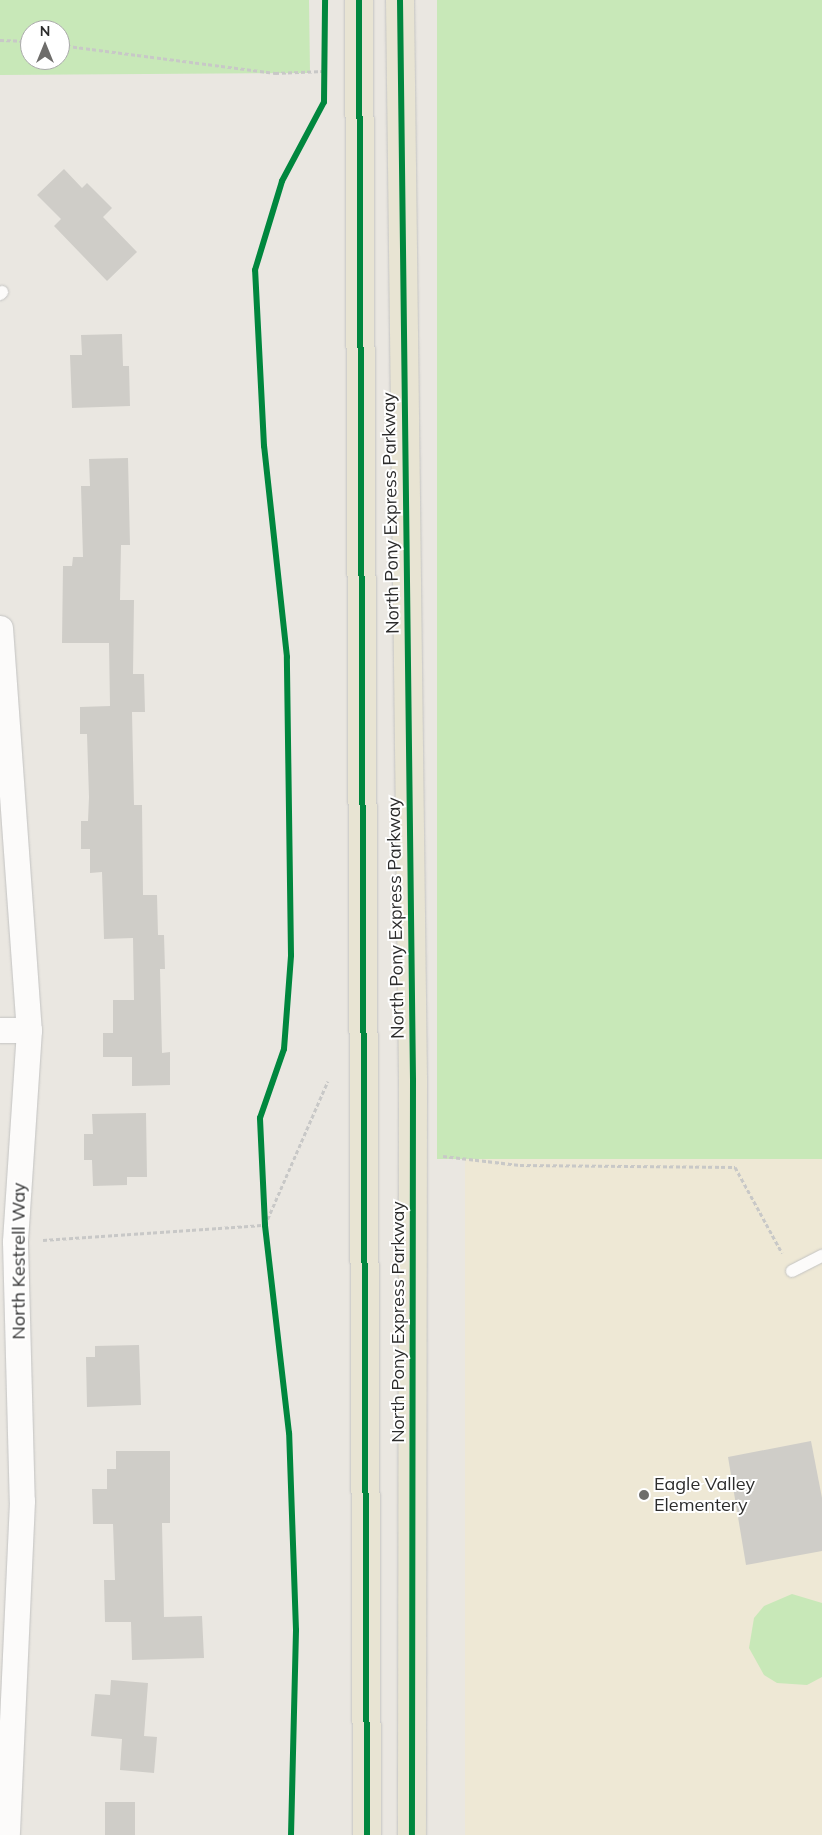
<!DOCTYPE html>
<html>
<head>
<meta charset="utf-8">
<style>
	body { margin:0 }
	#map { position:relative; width:822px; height:1835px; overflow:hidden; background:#eae7e1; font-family:Mulish,sans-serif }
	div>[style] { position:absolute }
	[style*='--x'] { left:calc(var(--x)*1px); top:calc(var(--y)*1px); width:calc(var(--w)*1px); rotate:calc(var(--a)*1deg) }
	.education>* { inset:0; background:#eee8d5; transform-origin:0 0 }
	.green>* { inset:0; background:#c8e8b8; transform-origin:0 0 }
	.building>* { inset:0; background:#cfcdc8; transform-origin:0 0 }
	.path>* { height:3px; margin-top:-1.5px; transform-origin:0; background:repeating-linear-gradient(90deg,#c8c8c7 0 4px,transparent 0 6.5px) }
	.roads { filter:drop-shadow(0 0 1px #c3c3c2) drop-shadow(0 0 1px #c3c3c2) }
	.service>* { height:12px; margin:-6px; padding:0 6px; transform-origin:6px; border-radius:6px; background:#fcfbfa }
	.minor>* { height:25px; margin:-12.5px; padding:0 12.5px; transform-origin:12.5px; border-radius:12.5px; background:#fcfbfa }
	.primary>* { height:28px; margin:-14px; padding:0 14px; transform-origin:14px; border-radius:14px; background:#e8e4d3 }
	.cycleway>* { height:6px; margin:-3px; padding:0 3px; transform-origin:3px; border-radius:3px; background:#00873e }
	.dots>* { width:14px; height:14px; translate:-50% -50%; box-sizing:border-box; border:2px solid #fff; border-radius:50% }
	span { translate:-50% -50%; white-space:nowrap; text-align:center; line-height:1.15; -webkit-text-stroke:4px #fff; paint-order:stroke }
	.street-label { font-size:18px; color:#2c2c2c }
	.poi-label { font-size:18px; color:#2c2c2c }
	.left { translate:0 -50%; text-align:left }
	.north { position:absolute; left:20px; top:20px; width:50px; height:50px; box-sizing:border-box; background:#fff; border:1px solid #ababab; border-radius:50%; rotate:0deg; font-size:14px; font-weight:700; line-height:20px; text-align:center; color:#2c2c2c }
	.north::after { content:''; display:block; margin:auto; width:18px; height:22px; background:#6e6d6b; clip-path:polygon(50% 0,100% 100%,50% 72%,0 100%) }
</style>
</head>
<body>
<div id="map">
	<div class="education">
		<div style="left:465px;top:1156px;width:357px;height:679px"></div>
	</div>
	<div class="green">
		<div style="clip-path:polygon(evenodd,0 0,309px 0,310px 73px,0 75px,0 0,30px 30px,60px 30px,60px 60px,30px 60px,30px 30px)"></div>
		<div style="left:437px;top:0;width:385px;height:1159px"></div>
		<div style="clip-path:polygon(792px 1594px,822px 1603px,822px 1677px,807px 1685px,777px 1683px,764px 1675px,749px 1648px,754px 1618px,764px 1606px)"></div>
	</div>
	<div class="building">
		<div style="clip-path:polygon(64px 169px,82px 188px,87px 183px,112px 208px,103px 217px,137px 252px,107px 281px,54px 226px,61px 219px,37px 195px)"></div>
		<div style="clip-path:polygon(122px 334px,123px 366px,129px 366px,130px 406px,72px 408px,70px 355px,82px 355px,81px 335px)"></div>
		<div style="clip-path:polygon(128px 458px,130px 545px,121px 545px,120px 600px,134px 600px,133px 674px,144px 674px,145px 712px,132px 712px,134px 805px,142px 805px,143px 895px,157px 895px,158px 935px,164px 935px,165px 969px,160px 969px,162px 1053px,170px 1052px,170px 1085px,132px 1086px,132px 1057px,103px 1057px,103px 1033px,113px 1033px,113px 1000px,134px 1000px,133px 938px,104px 939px,102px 872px,90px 873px,90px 849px,81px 849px,81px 821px,88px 821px,89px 797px,87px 734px,80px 734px,80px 707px,110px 706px,109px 643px,62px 643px,63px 566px,72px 566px,73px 557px,83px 557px,81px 486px,90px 486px,89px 459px)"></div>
		<div style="clip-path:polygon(146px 1113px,147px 1177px,127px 1177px,127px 1185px,93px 1186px,92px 1160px,84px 1160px,84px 1134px,93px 1134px,92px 1114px)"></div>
		<div style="clip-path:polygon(139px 1345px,141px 1405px,87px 1407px,86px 1357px,95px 1357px,95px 1346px)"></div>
		<div style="clip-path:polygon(811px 1441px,822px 1498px,822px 1551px,746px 1565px,728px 1457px)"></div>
		<div style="clip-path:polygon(116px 1451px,170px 1451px,170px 1523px,162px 1523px,164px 1617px,202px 1616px,204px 1658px,132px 1660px,131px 1622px,105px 1622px,104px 1580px,115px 1580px,113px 1524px,93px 1524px,92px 1489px,107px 1489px,107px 1469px,116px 1469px)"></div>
		<div style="clip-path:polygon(111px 1680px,148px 1683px,144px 1736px,157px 1737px,154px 1773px,120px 1770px,122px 1739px,91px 1736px,95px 1694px,110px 1695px)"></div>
		<div style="left:135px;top:1802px;width:33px;height:30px;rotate:90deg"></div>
	</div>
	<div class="path">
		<div style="--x:0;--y:40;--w:30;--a:2"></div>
		<div style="--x:60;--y:45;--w:217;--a:7.4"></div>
		<div style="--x:275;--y:73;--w:49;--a:-2.3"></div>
		<div style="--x:443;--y:1156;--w:78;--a:6.7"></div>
		<div style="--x:520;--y:1165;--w:215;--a:0.5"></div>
		<div style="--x:735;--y:1167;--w:98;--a:61.3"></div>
		<div style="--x:43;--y:1240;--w:223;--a:-3.9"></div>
		<div style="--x:265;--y:1225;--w:157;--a:-66.4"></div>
	</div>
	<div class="roads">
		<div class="service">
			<div style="--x:0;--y:294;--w:3;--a:-45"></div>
			<div style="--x:792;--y:1271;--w:34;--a:-27"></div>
		</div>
		<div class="minor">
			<div style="--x:0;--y:628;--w:403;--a:85.9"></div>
			<div style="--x:29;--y:1030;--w:212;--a:93.8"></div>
			<div style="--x:15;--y:1242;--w:259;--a:88.5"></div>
			<div style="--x:22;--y:1501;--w:334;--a:92.6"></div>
			<div style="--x:0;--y:1030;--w:29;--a:0"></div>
		</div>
		<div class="primary">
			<div style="--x:359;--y:0;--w:1835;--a:89.75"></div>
			<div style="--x:400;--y:0;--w:1080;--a:89.31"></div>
			<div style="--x:413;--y:1080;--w:755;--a:90.08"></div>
		</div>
	</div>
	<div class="cycleway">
		<div style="--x:359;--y:0;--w:1835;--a:89.75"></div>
		<div style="--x:400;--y:0;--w:1080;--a:89.31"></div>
		<div style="--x:413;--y:1080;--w:755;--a:90.08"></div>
		<div style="--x:291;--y:1835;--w:205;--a:-88.6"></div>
		<div style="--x:296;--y:1630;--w:197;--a:-92"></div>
		<div style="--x:289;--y:1433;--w:209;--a:-96.6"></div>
		<div style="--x:265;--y:1225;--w:107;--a:-92.7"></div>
		<div style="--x:260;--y:1118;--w:73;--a:-70.8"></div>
		<div style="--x:284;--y:1049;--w:94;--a:-85.7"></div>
		<div style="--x:291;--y:955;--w:298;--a:-90.8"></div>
		<div style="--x:287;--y:657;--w:212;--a:-96.2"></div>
		<div style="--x:264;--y:446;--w:176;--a:-92.9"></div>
		<div style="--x:255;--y:270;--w:93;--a:-73.1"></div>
		<div style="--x:282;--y:181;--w:89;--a:-62"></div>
		<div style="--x:324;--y:102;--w:102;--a:-89.4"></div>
	</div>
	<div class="dots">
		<div style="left:644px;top:1495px;background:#6e6d6b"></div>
	</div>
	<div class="street-label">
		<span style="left:391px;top:513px;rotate:-91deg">North Pony Express Parkway</span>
		<span style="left:396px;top:918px;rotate:-91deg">North Pony Express Parkway</span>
		<span style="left:19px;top:1261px;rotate:-90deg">North Kestrell Way</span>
		<span style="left:398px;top:1322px;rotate:-90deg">North Pony Express Parkway</span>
	</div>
	<div class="poi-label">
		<span class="left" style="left:654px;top:1495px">Eagle Valley<br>Elementery</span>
	</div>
	<div class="north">N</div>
</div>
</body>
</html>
